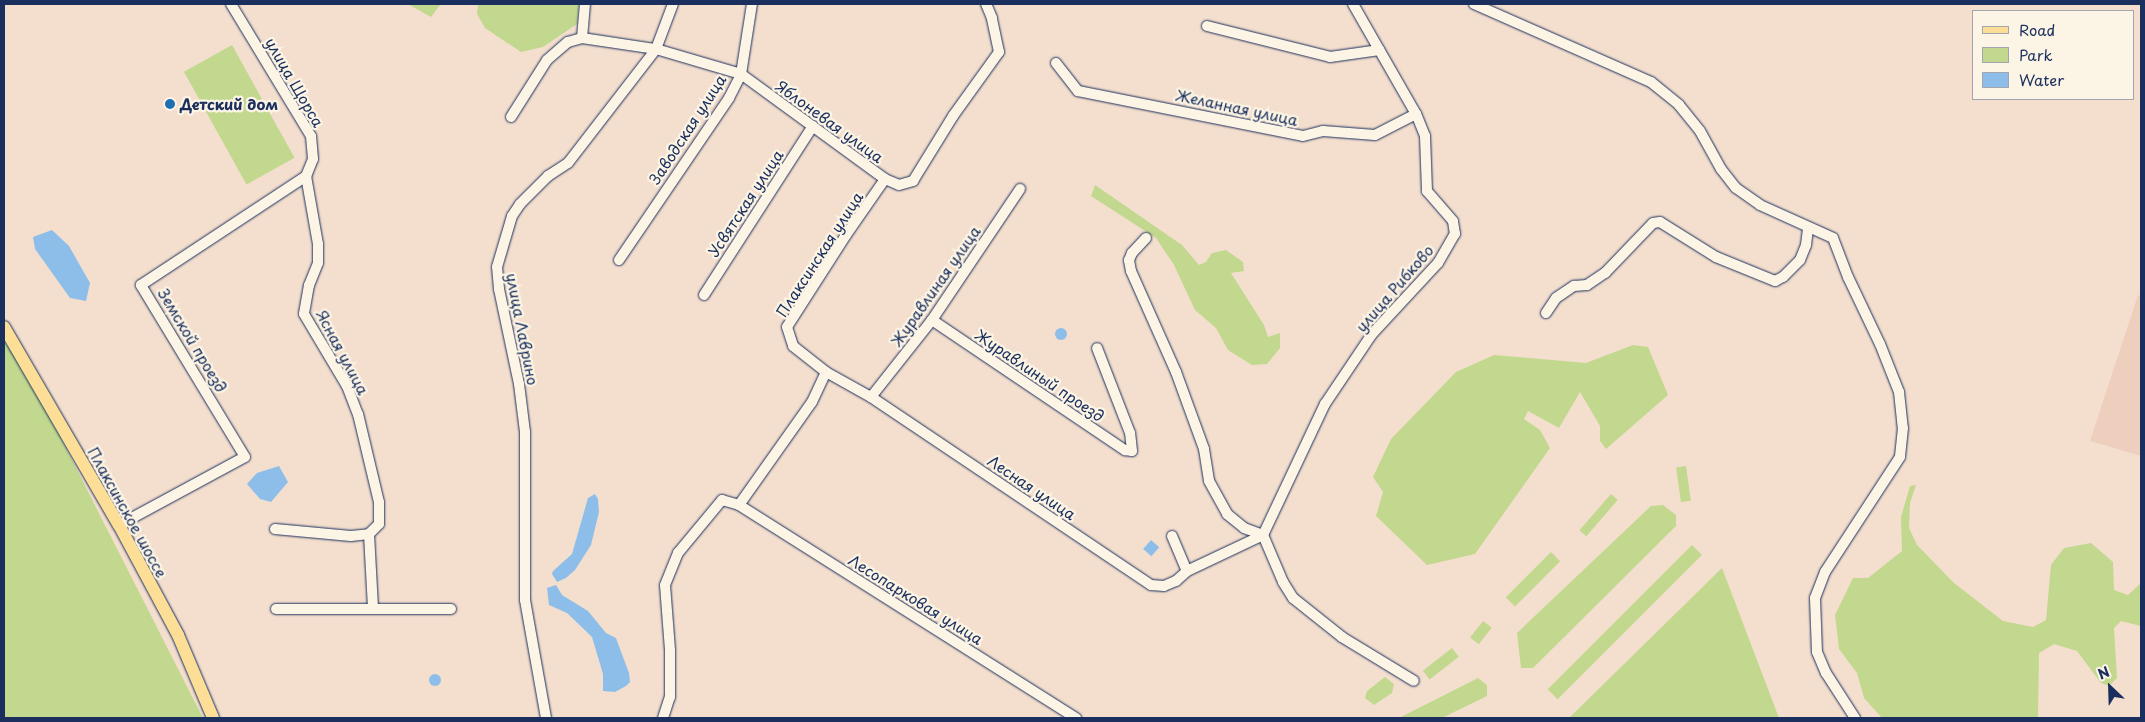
<!DOCTYPE html>
<html>
<head>
<meta charset="utf-8">
<style>
	body { margin:0 }
	#map { position:relative; width:2145px; height:722px; overflow:hidden; background:#f4dfce; font-family:"Playpen Sans",sans-serif }
	div>[style] { position:absolute }
	[style*='--x'] { left:calc(var(--x)*1px); top:calc(var(--y)*1px); width:calc(var(--w)*1px); rotate:calc(var(--a)*1deg) }
	.built>* { inset:0; background:#eecfbe }
	.green>* { inset:0; background:#c1d88e; transform-origin:0 0 }
	.water>* { inset:0; background:#8dbee9; transform-origin:0 0 }
	.round { border-radius:50% }
	.roads { filter:drop-shadow(0 0 1px #1b2f5e) drop-shadow(0 0 1px #1b2f5e) }
	.minor>* { height:10px; margin:-5px; padding:0 5px; transform-origin:5px; border-radius:5px; background:#fcf5e5 }
	.major>* { height:12px; margin:-6px; padding:0 6px; transform-origin:6px; border-radius:6px; background:#fcde96 }
	.dots>* { width:14px; height:14px; translate:-50% -50%; box-sizing:border-box; border:2px solid #fcf5e5; border-radius:50% }
	span { translate:-50% -50%; white-space:nowrap; text-align:center; line-height:1.15; -webkit-text-stroke:4.5px #fcf5e5; paint-order:stroke }
	.street-label { font-size:15px; color:#1b2f5e }
	.poi-label { font-size:15px; color:#1b2f5e; font-weight:700 }
	.left { translate:0 -50%; text-align:left }
	.frame { position:absolute; inset:0; border:5px solid #1b2f5e; pointer-events:none }
	.legend { position:absolute; left:1972px; top:10px; width:162px; height:90px; box-sizing:border-box; background:#fcf5e5; border:1px solid #a2a6af; margin:0; padding:6px 9px; list-style:none; font-size:15px; color:#1b2f5e }
	.legend li { display:flex; align-items:center; gap:10px; height:25px }
	.legend b { width:25px; border:1px solid #a2a6af }
	.north { position:absolute; left:2085px; top:662px; width:50px; height:50px; -webkit-text-stroke:4px #fcf5e5; paint-order:stroke; rotate:336deg; font-size:14px; font-weight:700; line-height:20px; text-align:center; color:#1b2f5e }
	.north::after { content:''; display:block; margin:auto; width:18px; height:22px; background:#1b2f5e; clip-path:polygon(50% 0,100% 100%,50% 72%,0 100%) }
</style>
</head>
<body>
<div id="map">
	<div class="built">
		<div style="clip-path:polygon(2138px 295px,2141px 296px,2141px 456px,2090px 441px)"></div>
	</div>
	<div class="green">
		<div style="clip-path:polygon(408px 4px,438px 4px,440px 5px,431px 17px)"></div>
		<div style="clip-path:polygon(478px 4px,579px 4px,577px 24px,543px 47px,521px 52px,485px 28px,477px 14px)"></div>
		<div style="left:232px;top:45px;width:129px;height:55px;rotate:61deg"></div>
		<div style="clip-path:polygon(1095px 185px,1182px 245px,1199px 265px,1206px 262px,1212px 253px,1226px 250px,1243px 262px,1244px 271px,1231px 273px,1264px 325px,1268px 337px,1280px 333px,1280px 348px,1267px 364px,1252px 365px,1228px 350px,1216px 328px,1195px 310px,1174px 265px,1156px 238px,1091px 196px)"></div>
		<div style="clip-path:polygon(4px 333px,12px 342px,203px 718px,4px 718px)"></div>
		<div style="clip-path:polygon(1633px 345px,1648px 347px,1668px 395px,1606px 449px,1600px 441px,1600px 426px,1580px 392px,1559px 428px,1528px 411px,1524px 419px,1540px 430px,1550px 448px,1475px 554px,1427px 565px,1376px 516px,1383px 492px,1373px 477px,1391px 439px,1456px 372px,1494px 355px,1586px 363px)"></div>
		<div style="left:1686px;top:466px;width:35px;height:10px;rotate:82deg"></div>
		<div style="clip-path:polygon(1916px 485px,1910px 503px,1909px 528px,1917px 545px,1954px 583px,2003px 621px,2033px 627px,2046px 620px,2051px 565px,2064px 548px,2091px 543px,2113px 562px,2114px 590px,2128px 595px,2141px 583px,2141px 626px,2121px 621px,2114px 628px,2117px 678px,2109px 686px,2101px 683px,2077px 651px,2054px 644px,2039px 653px,2038px 718px,1882px 718px,1864px 698px,1857px 673px,1839px 649px,1835px 615px,1853px 578px,1868px 578px,1902px 551px,1901px 517px,1910px 486px)"></div>
		<div style="left:1611px;top:494px;width:9px;height:48px;rotate:41deg"></div>
		<div style="clip-path:polygon(1663px 505px,1676px 515px,1676px 526px,1533px 668px,1521px 668px,1517px 633px,1651px 506px)"></div>
		<div style="left:1692px;top:545px;width:14px;height:204px;rotate:45deg"></div>
		<div style="left:1551px;top:552px;width:13px;height:64px;rotate:45deg"></div>
		<div style="clip-path:polygon(1722px 568px,1779px 718px,1569px 718px)"></div>
		<div style="left:1483px;top:621px;width:11px;height:21px;rotate:38deg"></div>
		<div style="left:1452px;top:648px;width:11px;height:37px;rotate:52deg"></div>
		<div style="clip-path:polygon(1385px 677px,1394px 684px,1392px 693px,1374px 705px,1365px 698px,1367px 691px)"></div>
		<div style="clip-path:polygon(1478px 678px,1487px 685px,1487px 696px,1442px 718px,1399px 718px)"></div>
	</div>
	<div class="water">
		<div style="clip-path:polygon(52px 230px,69px 246px,90px 283px,86px 301px,70px 298px,35px 249px,33px 237px)"></div>
		<div class="round" style="left:1055px;top:328px;width:12px;height:12px"></div>
		<div style="clip-path:polygon(279px 466px,288px 482px,271px 502px,260px 499px,247px 484px,257px 473px)"></div>
		<div style="clip-path:polygon(595px 494px,598px 499px,599px 512px,591px 545px,575px 570px,566px 578px,557px 582px,552px 574px,553px 571px,572px 554px,588px 498px)"></div>
		<div style="left:1151px;top:540px;width:11px;height:12px;rotate:41deg"></div>
		<div style="clip-path:polygon(556px 585px,562px 595px,588px 611px,606px 633px,616px 638px,629px 673px,630px 682px,626px 686px,615px 692px,603px 691px,603px 674px,592px 637px,567px 613px,549px 605px,547px 588px)"></div>
		<div class="round" style="left:429px;top:674px;width:12px;height:12px"></div>
	</div>
	<div class="roads">
		<div class="minor">
			<div style="--x:231;--y:4;--w:154;--a:58.8"></div>
			<div style="--x:311;--y:136;--w:23;--a:85"></div>
			<div style="--x:313;--y:159;--w:18;--a:112"></div>
			<div style="--x:306;--y:176;--w:69;--a:80"></div>
			<div style="--x:318;--y:244;--w:19;--a:90"></div>
			<div style="--x:318;--y:263;--w:24;--a:112"></div>
			<div style="--x:309;--y:285;--w:29;--a:100"></div>
			<div style="--x:304;--y:314;--w:84;--a:59.2"></div>
			<div style="--x:347;--y:386;--w:30;--a:69"></div>
			<div style="--x:358;--y:414;--w:90;--a:76.6"></div>
			<div style="--x:379;--y:502;--w:22;--a:90"></div>
			<div style="--x:379;--y:524;--w:14;--a:135"></div>
			<div style="--x:1474;--y:4;--w:193;--a:23.8"></div>
			<div style="--x:1651;--y:82;--w:36;--a:39"></div>
			<div style="--x:1679;--y:105;--w:33;--a:51"></div>
			<div style="--x:1700;--y:131;--w:43;--a:61.1"></div>
			<div style="--x:1721;--y:169;--w:24;--a:52"></div>
			<div style="--x:1736;--y:188;--w:29;--a:35"></div>
			<div style="--x:1760;--y:205;--w:80;--a:24.3"></div>
			<div style="--x:1833;--y:238;--w:42;--a:69"></div>
			<div style="--x:1848;--y:277;--w:74;--a:64.5"></div>
			<div style="--x:1880;--y:344;--w:52;--a:68.4"></div>
			<div style="--x:1899;--y:392;--w:36;--a:84"></div>
			<div style="--x:1903;--y:428;--w:29;--a:96"></div>
			<div style="--x:1900;--y:457;--w:137;--a:123.1"></div>
			<div style="--x:1825;--y:572;--w:28;--a:111"></div>
			<div style="--x:1815;--y:598;--w:54;--a:87.9"></div>
			<div style="--x:1817;--y:652;--w:23;--a:67"></div>
			<div style="--x:1826;--y:673;--w:54;--a:57.2"></div>
			<div style="--x:1207;--y:26;--w:127;--a:14.1"></div>
			<div style="--x:1330;--y:57;--w:50;--a:-8"></div>
			<div style="--x:582;--y:38;--w:75;--a:8.5"></div>
			<div style="--x:656;--y:49;--w:89;--a:16.4"></div>
			<div style="--x:741;--y:74;--w:178;--a:36.1"></div>
			<div style="--x:885;--y:179;--w:15;--a:23"></div>
			<div style="--x:899;--y:185;--w:15;--a:-16"></div>
			<div style="--x:913;--y:181;--w:76;--a:-58.4"></div>
			<div style="--x:953;--y:116;--w:79;--a:-54.3"></div>
			<div style="--x:999;--y:52;--w:35;--a:-102"></div>
			<div style="--x:992;--y:18;--w:15;--a:-113"></div>
			<div style="--x:1056;--y:63;--w:36;--a:52"></div>
			<div style="--x:1078;--y:91;--w:229;--a:11.3"></div>
			<div style="--x:1303;--y:136;--w:21;--a:-14"></div>
			<div style="--x:1323;--y:131;--w:52;--a:4.4"></div>
			<div style="--x:1375;--y:135;--w:46;--a:-27.1"></div>
			<div style="--x:511;--y:117;--w:67;--a:-57.7"></div>
			<div style="--x:547;--y:60;--w:28;--a:-41"></div>
			<div style="--x:568;--y:42;--w:15;--a:-16"></div>
			<div style="--x:582;--y:38;--w:34;--a:-85"></div>
			<div style="--x:885;--y:179;--w:68;--a:124.9"></div>
			<div style="--x:846;--y:235;--w:109;--a:122.7"></div>
			<div style="--x:787;--y:327;--w:20;--a:72"></div>
			<div style="--x:793;--y:346;--w:42;--a:38.2"></div>
			<div style="--x:826;--y:372;--w:51;--a:29.1"></div>
			<div style="--x:871;--y:397;--w:337;--a:33.9"></div>
			<div style="--x:1151;--y:585;--w:13;--a:4"></div>
			<div style="--x:1164;--y:586;--w:13;--a:-23"></div>
			<div style="--x:1176;--y:581;--w:15;--a:-42"></div>
			<div style="--x:1187;--y:571;--w:84;--a:-25.3"></div>
			<div style="--x:1263;--y:535;--w:145;--a:-64.7"></div>
			<div style="--x:1325;--y:404;--w:84;--a:-56.1"></div>
			<div style="--x:1372;--y:334;--w:97;--a:-47.1"></div>
			<div style="--x:1438;--y:263;--w:34;--a:-60"></div>
			<div style="--x:1455;--y:234;--w:13;--a:-99"></div>
			<div style="--x:1453;--y:221;--w:40;--a:-131"></div>
			<div style="--x:1427;--y:191;--w:55;--a:-92.1"></div>
			<div style="--x:1425;--y:136;--w:24;--a:-112"></div>
			<div style="--x:1416;--y:114;--w:127;--a:-119.8"></div>
			<div style="--x:1146;--y:238;--w:21;--a:133"></div>
			<div style="--x:1132;--y:253;--w:8;--a:113"></div>
			<div style="--x:1129;--y:260;--w:11;--a:80"></div>
			<div style="--x:1131;--y:271;--w:111;--a:66"></div>
			<div style="--x:1176;--y:372;--w:82;--a:70"></div>
			<div style="--x:1204;--y:449;--w:32;--a:81"></div>
			<div style="--x:1209;--y:481;--w:38;--a:61"></div>
			<div style="--x:1227;--y:514;--w:22;--a:39"></div>
			<div style="--x:1244;--y:528;--w:20;--a:20"></div>
			<div style="--x:1263;--y:535;--w:51;--a:66.9"></div>
			<div style="--x:1283;--y:582;--w:19;--a:58"></div>
			<div style="--x:1293;--y:598;--w:63;--a:38.5"></div>
			<div style="--x:1342;--y:637;--w:84;--a:31.4"></div>
			<div style="--x:619;--y:260;--w:196;--a:-55.8"></div>
			<div style="--x:729;--y:98;--w:27;--a:-63"></div>
			<div style="--x:741;--y:74;--w:71;--a:-81.1"></div>
			<div style="--x:704;--y:295;--w:201;--a:-57.2"></div>
			<div style="--x:1546;--y:313;--w:18;--a:-56"></div>
			<div style="--x:1556;--y:298;--w:22;--a:-34"></div>
			<div style="--x:1574;--y:286;--w:13;--a:-4"></div>
			<div style="--x:1587;--y:285;--w:22;--a:-34"></div>
			<div style="--x:1605;--y:273;--w:69;--a:-46.2"></div>
			<div style="--x:1653;--y:223;--w:7;--a:-8"></div>
			<div style="--x:1660;--y:222;--w:66;--a:32"></div>
			<div style="--x:1716;--y:257;--w:64;--a:22.1"></div>
			<div style="--x:1775;--y:281;--w:9;--a:-27"></div>
			<div style="--x:1783;--y:277;--w:24;--a:-45"></div>
			<div style="--x:1800;--y:260;--w:16;--a:-68"></div>
			<div style="--x:1806;--y:245;--w:17;--a:-83"></div>
			<div style="--x:932;--y:320;--w:233;--a:34"></div>
			<div style="--x:1125;--y:450;--w:7;--a:8"></div>
			<div style="--x:1132;--y:451;--w:18;--a:-96"></div>
			<div style="--x:1130;--y:433;--w:91;--a:-111.2"></div>
			<div style="--x:871;--y:397;--w:98;--a:-51.6"></div>
			<div style="--x:932;--y:320;--w:158;--a:-56.1"></div>
			<div style="--x:739;--y:505;--w:399;--a:32.3"></div>
			<div style="--x:119;--y:525;--w:143;--a:-28.4"></div>
			<div style="--x:245;--y:457;--w:201;--a:-121.2"></div>
			<div style="--x:141;--y:285;--w:198;--a:-33.4"></div>
			<div style="--x:275;--y:529;--w:76;--a:5.3"></div>
			<div style="--x:351;--y:536;--w:18;--a:-6"></div>
			<div style="--x:369;--y:534;--w:75;--a:86.9"></div>
			<div style="--x:1172;--y:536;--w:38;--a:67"></div>
			<div style="--x:276;--y:609;--w:175;--a:0"></div>
			<div style="--x:546;--y:718;--w:120;--a:-100.1"></div>
			<div style="--x:525;--y:600;--w:168;--a:-90"></div>
			<div style="--x:525;--y:432;--w:48;--a:-97.1"></div>
			<div style="--x:519;--y:384;--w:97;--a:-101.9"></div>
			<div style="--x:499;--y:289;--w:22;--a:-95"></div>
			<div style="--x:497;--y:267;--w:53;--a:-73.6"></div>
			<div style="--x:512;--y:216;--w:14;--a:-56"></div>
			<div style="--x:520;--y:204;--w:40;--a:-45"></div>
			<div style="--x:548;--y:176;--w:24;--a:-33"></div>
			<div style="--x:568;--y:163;--w:144;--a:-52.3"></div>
			<div style="--x:656;--y:49;--w:48;--a:-69.3"></div>
			<div style="--x:663;--y:718;--w:22;--a:-72"></div>
			<div style="--x:670;--y:697;--w:47;--a:-90"></div>
			<div style="--x:670;--y:650;--w:65;--a:-94.4"></div>
			<div style="--x:665;--y:585;--w:35;--a:-68"></div>
			<div style="--x:678;--y:553;--w:69;--a:-50.3"></div>
			<div style="--x:722;--y:500;--w:18;--a:16"></div>
			<div style="--x:739;--y:505;--w:126;--a:-54.7"></div>
			<div style="--x:812;--y:402;--w:33;--a:-65"></div>
		</div>
		<div class="major">
			<div style="--x:4;--y:327;--w:229;--a:59.9"></div>
			<div style="--x:119;--y:525;--w:125;--a:61.8"></div>
			<div style="--x:178;--y:635;--w:90;--a:67.1"></div>
		</div>
	</div>
	<div class="dots">
		<div style="left:170px;top:104px;background:#1f6fb2"></div>
	</div>
	<div class="street-label">
		<span style="left:295px;top:82px;rotate:60deg">улица Щорса</span>
		<span style="left:1237px;top:107px;rotate:12deg">Желанная улица</span>
		<span style="left:830px;top:121px;rotate:36deg">Яблоневая улица</span>
		<span style="left:687px;top:129px;rotate:-57deg">Заводская улица</span>
		<span style="left:745px;top:203px;rotate:-57deg">Усвятская улица</span>
		<span style="left:819px;top:254px;rotate:-57deg">Плаксинская улица</span>
		<span style="left:935px;top:286px;rotate:-55deg">Журавлиная улица</span>
		<span style="left:1394px;top:288px;rotate:-49deg">улица Рибково</span>
		<span style="left:523px;top:329px;rotate:79deg">улица Лаврино</span>
		<span style="left:193px;top:340px;rotate:59deg">Земской проезд</span>
		<span style="left:343px;top:352px;rotate:62deg">Ясная улица</span>
		<span style="left:1040px;top:375px;rotate:34deg">Журавлиный проезд</span>
		<span style="left:1032px;top:487px;rotate:34deg">Лесная улица</span>
		<span style="left:128px;top:512px;rotate:61deg">Плаксинское шоссе</span>
		<span style="left:916px;top:599px;rotate:32deg">Лесопарковая улица</span>
	</div>
	<div class="poi-label">
		<span class="left" style="left:180px;top:104px">Детский дом</span>
	</div>
	<div class="frame"></div>
	<ul class="legend">
	<li><b style="height:6px;background:#fcde96"></b>Road</li>
	<li><b style="height:14px;background:#c1d88e"></b>Park</li>
	<li><b style="height:14px;background:#8dbee9"></b>Water</li>
	</ul>
	<div class="north">N</div>
</div>
</body>
</html>
